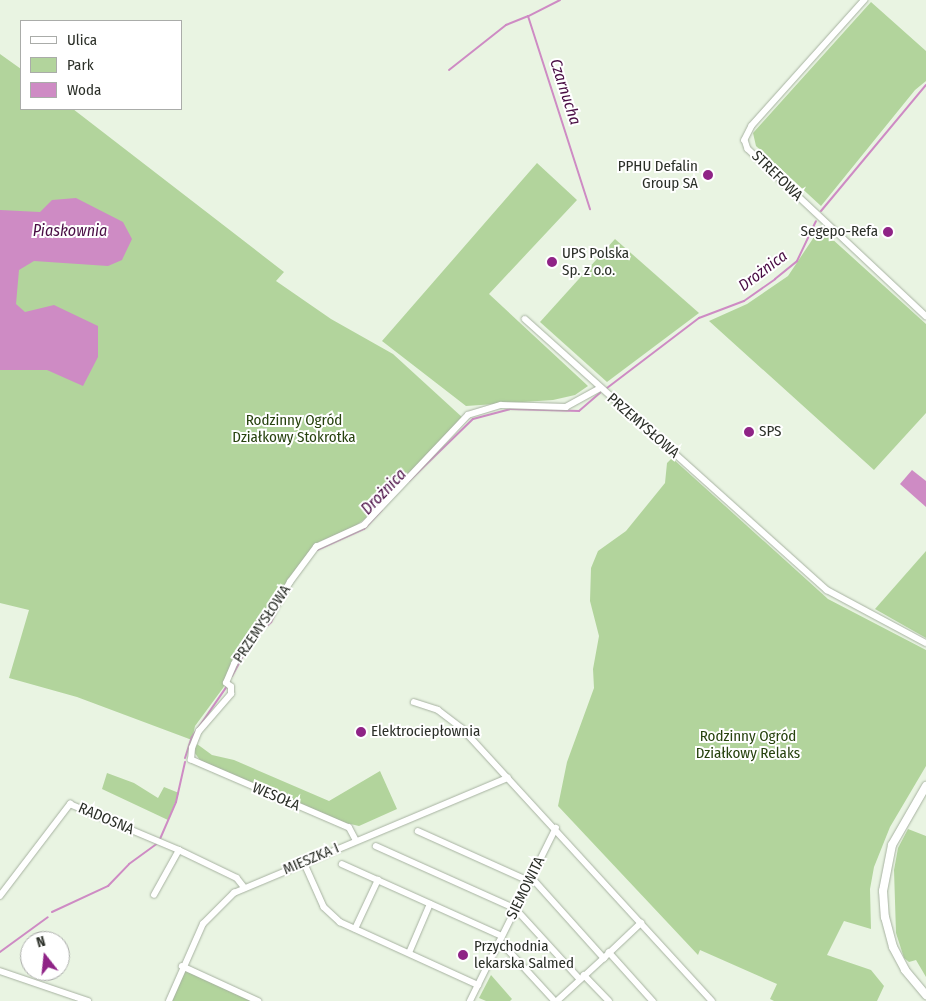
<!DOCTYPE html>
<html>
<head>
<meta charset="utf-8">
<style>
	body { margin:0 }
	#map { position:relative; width:926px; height:1001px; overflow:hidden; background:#e9f4e2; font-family:"Fira Sans Condensed",sans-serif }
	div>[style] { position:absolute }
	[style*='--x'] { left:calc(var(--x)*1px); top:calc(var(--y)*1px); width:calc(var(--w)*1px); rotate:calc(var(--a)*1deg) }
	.green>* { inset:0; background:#b2d49c }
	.water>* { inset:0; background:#ce8bc4 }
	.stream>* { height:2px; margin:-1px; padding:0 1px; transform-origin:1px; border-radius:1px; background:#ce8bc4 }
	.roads { filter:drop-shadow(0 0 1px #a7b2a1) drop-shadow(0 0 1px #a7b2a1) }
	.minor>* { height:5.5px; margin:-2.75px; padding:0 2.75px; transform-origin:2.75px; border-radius:2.75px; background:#fff }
	.major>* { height:8px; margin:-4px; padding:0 4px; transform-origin:4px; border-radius:4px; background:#fff }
	.dots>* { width:14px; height:14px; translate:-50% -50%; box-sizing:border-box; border:2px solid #fff; border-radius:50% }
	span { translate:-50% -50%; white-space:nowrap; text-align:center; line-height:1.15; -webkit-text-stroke:4px #fff; paint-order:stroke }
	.poi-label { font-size:15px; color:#2b2f28 }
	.right { translate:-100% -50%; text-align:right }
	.left { translate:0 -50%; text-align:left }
	.street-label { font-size:15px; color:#2b2f28 }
	.park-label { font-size:15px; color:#27420e }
	.water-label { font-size:16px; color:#490d44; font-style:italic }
	.legend { position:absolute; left:20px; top:20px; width:162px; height:90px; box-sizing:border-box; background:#fff; border:1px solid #aaaca9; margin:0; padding:6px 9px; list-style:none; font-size:15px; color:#2b2f28 }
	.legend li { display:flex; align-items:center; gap:10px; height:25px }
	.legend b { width:25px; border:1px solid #aaaca9 }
	.north { position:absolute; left:20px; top:931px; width:50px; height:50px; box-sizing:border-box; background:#fff; border:1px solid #aaaca9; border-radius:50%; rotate:344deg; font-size:14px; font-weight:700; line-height:20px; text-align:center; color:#2b2f28 }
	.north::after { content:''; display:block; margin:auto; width:18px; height:22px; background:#8f2386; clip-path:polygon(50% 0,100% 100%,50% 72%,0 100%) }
</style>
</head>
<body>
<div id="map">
	<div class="green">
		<div style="clip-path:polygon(871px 2px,926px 51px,926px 81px,915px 90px,821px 206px,756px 146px,753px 133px)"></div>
		<div style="clip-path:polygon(0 54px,21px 69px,21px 109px,73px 109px,284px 272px,276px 281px,331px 319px,393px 354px,463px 418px,373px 513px,354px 527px,314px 544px,265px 620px,250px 633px,223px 688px,195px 726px,192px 740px,77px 697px,9px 678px,29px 610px,0 603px)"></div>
		<div style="clip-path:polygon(537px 163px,577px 200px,489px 294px,588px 386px,575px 395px,553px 400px,466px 406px,382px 341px)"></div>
		<div style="clip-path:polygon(820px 228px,926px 324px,926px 413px,874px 470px,709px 321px,747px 304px,788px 276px)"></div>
		<div style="clip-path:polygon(615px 239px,699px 313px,607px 382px,540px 322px)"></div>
		<div style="clip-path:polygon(672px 458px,828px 599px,926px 650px,926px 766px,890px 827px,874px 867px,870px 889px,871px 929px,844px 921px,827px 955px,871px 970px,884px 986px,877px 1001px,774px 1001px,770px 999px,777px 984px,700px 950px,698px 955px,558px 806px,567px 762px,594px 688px,593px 669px,599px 636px,590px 601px,591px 568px,598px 551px,626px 531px,665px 483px,667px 463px)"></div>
		<div style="clip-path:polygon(926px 551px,926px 638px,875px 609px)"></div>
		<div style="clip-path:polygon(197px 744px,212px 755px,234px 760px,329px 801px,380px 771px,397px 809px,359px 826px,329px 819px,203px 764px,194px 752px)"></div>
		<div style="clip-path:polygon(107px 773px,134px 783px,158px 798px,164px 787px,179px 793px,168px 820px,102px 789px)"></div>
		<div style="clip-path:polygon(908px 829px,926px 836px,926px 977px,916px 960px,909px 962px,904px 958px,896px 933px,894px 870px,898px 848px)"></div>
		<div style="clip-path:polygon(182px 966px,260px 1001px,169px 1001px)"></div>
		<div style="clip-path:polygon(491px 975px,512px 999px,510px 1001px,486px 1001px,479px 998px)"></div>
	</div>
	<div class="water">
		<div style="clip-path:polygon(76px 198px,123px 222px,132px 239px,122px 260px,108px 266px,34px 261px,19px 270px,16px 304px,25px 312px,54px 305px,98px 326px,98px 357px,83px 386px,47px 370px,0 370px,0 210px,40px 212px,52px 200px)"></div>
		<div style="clip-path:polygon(912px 470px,926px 481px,926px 507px,900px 484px)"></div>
	</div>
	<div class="stream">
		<div style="--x:560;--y:0;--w:36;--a:153"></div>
		<div style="--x:528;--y:16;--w:203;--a:72.2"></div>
		<div style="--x:449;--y:70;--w:73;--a:-38.3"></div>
		<div style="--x:506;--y:25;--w:24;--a:-22"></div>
		<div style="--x:821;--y:211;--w:164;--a:-50.2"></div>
		<div style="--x:607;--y:388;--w:116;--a:-37.3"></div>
		<div style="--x:699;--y:318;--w:48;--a:-20.7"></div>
		<div style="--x:744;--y:301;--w:38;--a:-35"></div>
		<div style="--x:775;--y:279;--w:28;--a:-39"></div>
		<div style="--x:797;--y:261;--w:44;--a:-64.6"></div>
		<div style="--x:409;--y:481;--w:89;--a:-44.1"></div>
		<div style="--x:473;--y:419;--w:38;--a:-15"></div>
		<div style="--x:510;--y:409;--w:69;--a:1.7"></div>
		<div style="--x:579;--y:411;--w:28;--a:-41"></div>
		<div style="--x:317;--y:550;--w:51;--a:-24.1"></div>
		<div style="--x:364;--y:529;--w:26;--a:-47"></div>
		<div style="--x:253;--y:639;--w:25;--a:-43"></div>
		<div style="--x:271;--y:622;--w:13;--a:-63"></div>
		<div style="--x:232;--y:676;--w:33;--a:-61"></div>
		<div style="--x:185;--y:758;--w:22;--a:-72"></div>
		<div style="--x:192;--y:737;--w:62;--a:-55.5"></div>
		<div style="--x:160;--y:839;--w:40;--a:-66.6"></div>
		<div style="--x:176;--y:802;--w:41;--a:-77.3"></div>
		<div style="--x:52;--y:912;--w:62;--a:-24.9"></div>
		<div style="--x:108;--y:886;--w:30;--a:-46"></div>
		<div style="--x:129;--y:864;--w:34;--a:-36"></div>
		<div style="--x:0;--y:952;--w:59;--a:-36.1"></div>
	</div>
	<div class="roads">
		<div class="minor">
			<div style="--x:865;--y:0;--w:169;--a:131.9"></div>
			<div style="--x:752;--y:126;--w:16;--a:117"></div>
			<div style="--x:745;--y:140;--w:9;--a:72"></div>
			<div style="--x:748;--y:149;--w:244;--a:43.2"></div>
			<div style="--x:525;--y:319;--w:406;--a:41.9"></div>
			<div style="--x:827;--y:590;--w:112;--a:28.2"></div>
			<div style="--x:414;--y:702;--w:25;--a:18"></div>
			<div style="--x:438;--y:710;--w:30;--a:37"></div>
			<div style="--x:462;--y:728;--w:370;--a:47.5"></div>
			<div style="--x:418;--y:831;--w:122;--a:24.2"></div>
			<div style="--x:529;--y:881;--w:5;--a:-11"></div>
			<div style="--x:534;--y:880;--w:105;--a:48.1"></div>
			<div style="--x:604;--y:958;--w:51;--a:-43.4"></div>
			<div style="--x:356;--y:841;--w:15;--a:-118"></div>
			<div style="--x:349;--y:828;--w:172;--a:-156.7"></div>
			<div style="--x:191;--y:760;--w:12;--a:-85"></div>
			<div style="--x:192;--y:748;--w:18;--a:-68"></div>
			<div style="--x:199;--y:731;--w:49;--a:-49.1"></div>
			<div style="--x:231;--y:694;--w:7;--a:-90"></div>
			<div style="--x:231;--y:687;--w:6;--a:-141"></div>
			<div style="--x:226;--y:683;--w:21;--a:-67"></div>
			<div style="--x:234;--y:664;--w:33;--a:-57"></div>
			<div style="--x:252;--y:636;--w:24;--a:-45"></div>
			<div style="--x:269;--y:619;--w:43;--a:-60.4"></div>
			<div style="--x:290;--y:582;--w:44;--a:-53.4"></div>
			<div style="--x:316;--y:547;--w:53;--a:-24.6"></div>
			<div style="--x:364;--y:525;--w:151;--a:-46.6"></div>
			<div style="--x:468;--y:415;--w:34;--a:-17"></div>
			<div style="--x:501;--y:405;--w:65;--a:1.8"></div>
			<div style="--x:566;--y:407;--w:39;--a:-29"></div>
			<div style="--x:376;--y:846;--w:154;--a:24.2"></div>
			<div style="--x:516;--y:909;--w:95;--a:47.6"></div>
			<div style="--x:304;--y:862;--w:49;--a:66"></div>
			<div style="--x:324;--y:907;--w:22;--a:43"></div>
			<div style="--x:340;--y:922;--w:152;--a:24.5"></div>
			<div style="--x:342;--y:864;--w:175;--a:24.2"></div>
			<div style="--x:154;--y:895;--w:51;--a:-60.9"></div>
			<div style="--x:0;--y:896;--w:116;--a:-52.7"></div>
			<div style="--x:70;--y:804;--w:118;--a:22.9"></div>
			<div style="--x:179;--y:850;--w:64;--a:25.8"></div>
			<div style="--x:237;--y:878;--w:11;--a:52"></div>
			<div style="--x:355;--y:929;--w:54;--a:-64.9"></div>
			<div style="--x:500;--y:941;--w:81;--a:47.5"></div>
			<div style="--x:609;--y:952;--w:66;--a:48.1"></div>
			<div style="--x:409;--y:953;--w:53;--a:-66.8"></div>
			<div style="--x:182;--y:966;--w:84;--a:24.7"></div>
			<div style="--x:0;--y:971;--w:93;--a:18.8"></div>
			<div style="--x:584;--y:975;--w:36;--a:46"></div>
			<div style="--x:169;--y:1001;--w:84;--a:-66.2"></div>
			<div style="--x:203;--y:924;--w:44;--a:-45"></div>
			<div style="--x:234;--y:893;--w:297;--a:-22.8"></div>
			<div style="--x:470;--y:1001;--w:193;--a:-63.6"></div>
			<div style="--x:557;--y:1001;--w:64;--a:-42.5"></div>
		</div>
		<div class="major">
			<div style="--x:926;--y:786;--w:68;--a:120"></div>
			<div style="--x:892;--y:845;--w:47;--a:101.1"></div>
			<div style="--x:883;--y:891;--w:26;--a:86"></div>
			<div style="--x:885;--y:917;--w:31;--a:75"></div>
			<div style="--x:893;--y:947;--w:26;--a:62"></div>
			<div style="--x:905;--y:970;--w:33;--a:50"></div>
		</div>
	</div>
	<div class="dots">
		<div style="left:708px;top:175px;background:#8f2386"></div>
		<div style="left:888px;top:232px;background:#8f2386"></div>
		<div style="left:552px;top:262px;background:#8f2386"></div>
		<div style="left:749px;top:432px;background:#8f2386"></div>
		<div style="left:361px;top:732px;background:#8f2386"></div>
		<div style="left:463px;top:955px;background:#8f2386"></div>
	</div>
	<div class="poi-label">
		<span class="right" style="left:698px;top:175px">PPHU Defalin<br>Group SA</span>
		<span class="right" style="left:878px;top:232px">Segepo-Refa</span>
		<span class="left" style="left:562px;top:262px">UPS Polska<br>Sp. z o.o.</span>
		<span class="left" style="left:759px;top:432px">SPS</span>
		<span class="left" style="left:371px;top:732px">Elektrociepłownia</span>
		<span class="left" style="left:474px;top:955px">Przychodnia<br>lekarska Salmed</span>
	</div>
	<div class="street-label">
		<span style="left:777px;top:176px;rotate:44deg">STREFOWA</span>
		<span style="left:643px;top:426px;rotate:41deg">PRZEMYSŁOWA</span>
		<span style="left:262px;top:624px;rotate:-56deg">PRZEMYSŁOWA</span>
		<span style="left:276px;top:797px;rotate:23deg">WESOŁA</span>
		<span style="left:106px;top:819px;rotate:23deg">RADOSNA</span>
		<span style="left:311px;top:859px;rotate:-23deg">MIESZKA I</span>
		<span style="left:526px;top:888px;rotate:-64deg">SIEMOWITA</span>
	</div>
	<div class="park-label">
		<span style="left:294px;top:429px">Rodzinny Ogród<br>Działkowy Stokrotka</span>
		<span style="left:748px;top:745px">Rodzinny Ogród<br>Działkowy Relaks</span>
	</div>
	<div class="water-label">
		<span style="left:565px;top:92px;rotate:72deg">Czarnucha</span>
		<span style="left:70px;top:231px">Piaskownia</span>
		<span style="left:763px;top:271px;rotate:-37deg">Drożnica</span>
		<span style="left:384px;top:492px;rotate:-46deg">Drożnica</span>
	</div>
	<ul class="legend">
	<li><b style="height:6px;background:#fff"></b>Ulica</li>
	<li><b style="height:14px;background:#b2d49c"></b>Park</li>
	<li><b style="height:14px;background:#ce8bc4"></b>Woda</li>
	</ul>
	<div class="north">N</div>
</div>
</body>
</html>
